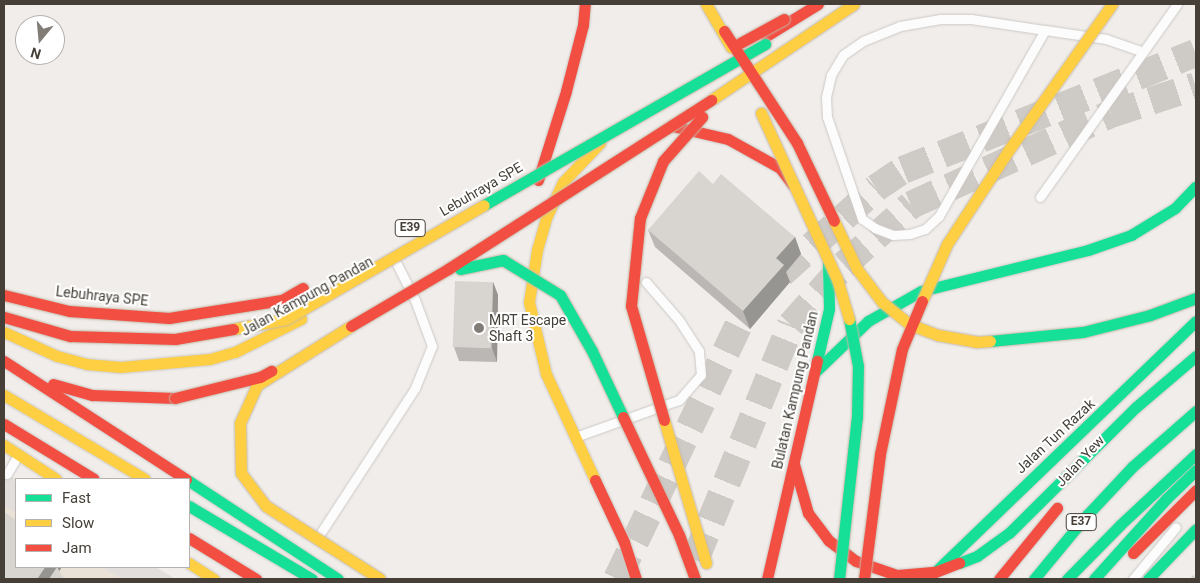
<!DOCTYPE html>
<html>
<head>
<meta charset="utf-8">
<style>
	body { margin:0 }
	#map { position:relative; width:1200px; height:583px; overflow:hidden; background:#f0edea; font-family:Roboto,sans-serif }
	div>[style] { position:absolute }
	[style*='--x'] { left:calc(var(--x)*1px); top:calc(var(--y)*1px); width:calc(var(--w)*1px); rotate:calc(var(--a)*1deg) }
	.commercial>* { inset:0; background:#eae1d7 }
	.parking>* { inset:0; background:#e1dedb }
	.highway-tunnel>* { height:28px; margin-top:-14px; transform-origin:0; background:repeating-linear-gradient(90deg,#cecac6 0 28px,transparent 0 42px) }
	.roads { filter:drop-shadow(0 0 1px #ccc9c6) drop-shadow(0 0 1px #ccc9c6) }
	.lane>* { height:9px; margin:-4.5px; padding:0 4.5px; transform-origin:4.5px; border-radius:4.5px; background:#fdfcfc }
	.fast>* { height:11px; margin:-5.5px; padding:0 5.5px; transform-origin:5.5px; border-radius:5.5px; background:#16e098 }
	.slow>* { height:11px; margin:-5.5px; padding:0 5.5px; transform-origin:5.5px; border-radius:5.5px; background:#ffcf43 }
	.jam>* { height:11px; margin:-5.5px; padding:0 5.5px; transform-origin:5.5px; border-radius:5.5px; background:#f24e42 }
	.bridges { filter:drop-shadow(0 0 1px #c5b8a8) drop-shadow(0 0 1px #c5b8a8) }
	.fast-bridge>* { height:11px; margin:-5.5px; padding:0 5.5px; transform-origin:5.5px; border-radius:5.5px; background:#16e098 }
	.slow-bridge>* { height:11px; margin:-5.5px; padding:0 5.5px; transform-origin:5.5px; border-radius:5.5px; background:#ffcf43 }
	.jam-bridge>* { height:11px; margin:-5.5px; padding:0 5.5px; transform-origin:5.5px; border-radius:5.5px; background:#f24e42 }
	.wall>* { inset:0; background:#bab7b4 }
	.shaded-wall>* { inset:0; background:#979592 }
	.building>* { inset:0; background:#d8d5d1; transform-origin:0 0 }
	.dots>* { width:14px; height:14px; translate:-50% -50%; box-sizing:border-box; border:2px solid #fff; border-radius:50% }
	span { translate:-50% -50%; white-space:nowrap; text-align:center; line-height:1.15; -webkit-text-stroke:4px #fff; paint-order:stroke }
	.shield-label span { padding:1px 4px; background:#fff; border:1px solid; border-radius:4px; -webkit-text-stroke-width:0 }
	.shield-label { font-size:12px; color:#453f37; font-weight:700 }
	.street-label { font-size:14px; color:#453f37 }
	.poi-label { font-size:14px; color:#453f37 }
	.left { translate:0 -50%; text-align:left }
	.frame { position:absolute; inset:0; border:5px solid #453f37; pointer-events:none }
	.legend { position:absolute; left:15px; top:478px; width:175px; height:90px; box-sizing:border-box; background:#fff; border:1px solid #b5b2af; margin:0; padding:6px 9px; list-style:none; font-size:15px; color:#453f37 }
	.legend li { display:flex; align-items:center; gap:10px; height:25px }
	.legend b { width:25px; border:1px solid #b5b2af }
	.north { position:absolute; left:15px; top:15px; width:50px; height:50px; box-sizing:border-box; background:#fff; border:1px solid #b5b2af; border-radius:50%; rotate:197deg; font-size:14px; font-weight:700; line-height:20px; text-align:center; color:#453f37 }
	.north::after { content:''; display:block; margin:auto; width:18px; height:22px; background:#817c76; clip-path:polygon(50% 0,100% 100%,50% 72%,0 100%) }
</style>
</head>
<body>
<div id="map">
	<div class="commercial">
		<div style="clip-path:polygon(4px 472px,16px 480px,16px 567px,155px 567px,175px 579px,4px 579px)"></div>
	</div>
	<div class="parking">
		<div style="clip-path:polygon(4px 472px,16px 480px,16px 513px,4px 506px)"></div>
		<div style="clip-path:polygon(102px 567px,155px 567px,175px 579px,122px 579px)"></div>
	</div>
	<div class="highway-tunnel">
		<div style="--x:695;--y:560;--w:254;--a:-67.8"></div>
		<div style="--x:791;--y:325;--w:80;--a:-48.5"></div>
		<div style="--x:844;--y:265;--w:90;--a:-41.8"></div>
		<div style="--x:911;--y:205;--w:220;--a:-24.5"></div>
		<div style="--x:1111;--y:114;--w:89;--a:-18.2"></div>
		<div style="--x:617;--y:579;--w:307;--a:-64.4"></div>
		<div style="--x:750;--y:302;--w:170;--a:-42.1"></div>
		<div style="--x:876;--y:188;--w:32;--a:-34"></div>
		<div style="--x:903;--y:170;--w:315;--a:-21.8"></div>
	</div>
	<div class="roads">
		<div class="lane">
			<div style="--x:1045;--y:30;--w:214;--a:119.7"></div>
			<div style="--x:939;--y:216;--w:19;--a:137"></div>
			<div style="--x:925;--y:229;--w:16;--a:162"></div>
			<div style="--x:910;--y:234;--w:17;--a:177"></div>
			<div style="--x:893;--y:235;--w:19;--a:-159"></div>
			<div style="--x:875;--y:228;--w:16;--a:-145"></div>
			<div style="--x:862;--y:219;--w:108;--a:-108.9"></div>
			<div style="--x:827;--y:117;--w:20;--a:-93"></div>
			<div style="--x:826;--y:97;--w:23;--a:-77"></div>
			<div style="--x:831;--y:75;--w:23;--a:-59"></div>
			<div style="--x:843;--y:55;--w:24;--a:-35"></div>
			<div style="--x:863;--y:41;--w:40;--a:-22"></div>
			<div style="--x:900;--y:26;--w:41;--a:-9.9"></div>
			<div style="--x:940;--y:19;--w:31;--a:0"></div>
			<div style="--x:971;--y:19;--w:75;--a:8.5"></div>
			<div style="--x:1045;--y:30;--w:62;--a:8.4"></div>
			<div style="--x:1106;--y:39;--w:39;--a:19"></div>
			<div style="--x:1040;--y:197;--w:237;--a:-54.6"></div>
			<div style="--x:578;--y:436;--w:107;--a:-19.6"></div>
			<div style="--x:679;--y:400;--w:33;--a:-49"></div>
			<div style="--x:701;--y:375;--w:24;--a:-95"></div>
			<div style="--x:699;--y:351;--w:38;--a:-123"></div>
			<div style="--x:678;--y:319;--w:49;--a:-130.9"></div>
			<div style="--x:7;--y:474;--w:20;--a:-60"></div>
			<div style="--x:318;--y:537;--w:178;--a:-56.9"></div>
			<div style="--x:415;--y:388;--w:45;--a:-68"></div>
			<div style="--x:432;--y:346;--w:49;--a:-110.3"></div>
			<div style="--x:415;--y:300;--w:40;--a:-116.6"></div>
			<div style="--x:1133;--y:579;--w:67;--a:-50.4"></div>
		</div>
		<div class="fast">
			<div style="--x:817;--y:361;--w:53;--a:-77"></div>
			<div style="--x:829;--y:309;--w:45;--a:-91.3"></div>
			<div style="--x:815;--y:372;--w:74;--a:-43.9"></div>
			<div style="--x:868;--y:321;--w:61;--a:-29.5"></div>
			<div style="--x:921;--y:291;--w:172;--a:-13.8"></div>
			<div style="--x:1088;--y:250;--w:46;--a:-19.2"></div>
			<div style="--x:1131;--y:235;--w:52;--a:-31.5"></div>
			<div style="--x:1175;--y:208;--w:30;--a:-46"></div>
			<div style="--x:189;--y:481;--w:178;--a:33.3"></div>
			<div style="--x:189;--y:506;--w:143;--a:30.7"></div>
			<div style="--x:959;--y:563;--w:19;--a:-21"></div>
			<div style="--x:977;--y:556;--w:39;--a:-36"></div>
			<div style="--x:1009;--y:533;--w:179;--a:-44.8"></div>
			<div style="--x:1136;--y:407;--w:79;--a:-40.4"></div>
			<div style="--x:935;--y:572;--w:362;--a:-43.9"></div>
			<div style="--x:1034;--y:579;--w:83;--a:-50.4"></div>
			<div style="--x:1087;--y:515;--w:66;--a:-46.8"></div>
			<div style="--x:1132;--y:467;--w:85;--a:-41.2"></div>
			<div style="--x:1067;--y:579;--w:76;--a:-45.5"></div>
			<div style="--x:1120;--y:525;--w:104;--a:-43.1"></div>
			<div style="--x:1094;--y:579;--w:108;--a:-48"></div>
			<div style="--x:1166;--y:499;--w:42;--a:-44"></div>
			<div style="--x:1148;--y:579;--w:69;--a:-46.2"></div>
		</div>
		<div class="slow">
			<div style="--x:4;--y:332;--w:58;--a:24.4"></div>
			<div style="--x:57;--y:356;--w:30;--a:15"></div>
			<div style="--x:86;--y:364;--w:35;--a:5"></div>
			<div style="--x:121;--y:367;--w:89;--a:-5.1"></div>
			<div style="--x:210;--y:359;--w:26;--a:-16"></div>
			<div style="--x:235;--y:352;--w:74;--a:-26.6"></div>
			<div style="--x:4;--y:395;--w:164;--a:30.8"></div>
			<div style="--x:4;--y:445;--w:62;--a:33.2"></div>
			<div style="--x:595;--y:480;--w:117;--a:-114.8"></div>
			<div style="--x:546;--y:374;--w:74;--a:-103.3"></div>
			<div style="--x:529;--y:302;--w:53;--a:-81.3"></div>
			<div style="--x:537;--y:250;--w:35;--a:-74"></div>
			<div style="--x:547;--y:216;--w:38;--a:-65"></div>
			<div style="--x:563;--y:182;--w:54;--a:-46.5"></div>
			<div style="--x:189;--y:563;--w:30;--a:33"></div>
		</div>
		<div class="jam">
			<div style="--x:766;--y:36;--w:61;--a:-31.6"></div>
			<div style="--x:672;--y:126;--w:57;--a:13.1"></div>
			<div style="--x:728;--y:139;--w:60;--a:29.1"></div>
			<div style="--x:780;--y:168;--w:21;--a:53"></div>
			<div style="--x:538;--y:180;--w:93;--a:-72.5"></div>
			<div style="--x:566;--y:91;--w:68;--a:-75.6"></div>
			<div style="--x:583;--y:25;--w:21;--a:-85"></div>
			<div style="--x:4;--y:361;--w:217;--a:33"></div>
			<div style="--x:53;--y:384;--w:41;--a:15.8"></div>
			<div style="--x:92;--y:395;--w:83;--a:2.1"></div>
			<div style="--x:4;--y:424;--w:105;--a:31.4"></div>
			<div style="--x:794;--y:464;--w:51;--a:74.1"></div>
			<div style="--x:808;--y:513;--w:34;--a:53"></div>
			<div style="--x:828;--y:540;--w:35;--a:37"></div>
			<div style="--x:856;--y:561;--w:43;--a:18.9"></div>
			<div style="--x:897;--y:575;--w:38;--a:-5"></div>
			<div style="--x:935;--y:572;--w:26;--a:-21"></div>
			<div style="--x:595;--y:480;--w:68;--a:64.9"></div>
			<div style="--x:624;--y:542;--w:39;--a:72"></div>
			<div style="--x:189;--y:538;--w:79;--a:31.5"></div>
			<div style="--x:1133;--y:553;--w:89;--a:-45"></div>
			<div style="--x:767;--y:579;--w:224;--a:-77.1"></div>
			<div style="--x:999;--y:579;--w:92;--a:-50.8"></div>
		</div>
	</div>
	<div class="bridges">
		<div class="fast-bridge">
			<div style="--x:484;--y:205;--w:324;--a:-29.8"></div>
			<div style="--x:460;--y:269;--w:44;--a:-11.8"></div>
			<div style="--x:503;--y:260;--w:67;--a:31.6"></div>
			<div style="--x:560;--y:295;--w:64;--a:60.3"></div>
			<div style="--x:592;--y:351;--w:73;--a:64.8"></div>
			<div style="--x:990;--y:341;--w:93;--a:-5.5"></div>
			<div style="--x:1083;--y:332;--w:69;--a:-14.2"></div>
			<div style="--x:1150;--y:315;--w:49;--a:-20.3"></div>
			<div style="--x:839;--y:579;--w:163;--a:-83.7"></div>
			<div style="--x:857;--y:417;--w:51;--a:-88.9"></div>
			<div style="--x:858;--y:366;--w:48;--a:-100.8"></div>
		</div>
		<div class="slow-bridge">
			<div style="--x:706;--y:4;--w:50;--a:59.8"></div>
			<div style="--x:711;--y:100;--w:172;--a:-33.9"></div>
			<div style="--x:761;--y:113;--w:183;--a:65.4"></div>
			<div style="--x:837;--y:279;--w:42;--a:73.3"></div>
			<div style="--x:834;--y:221;--w:53;--a:64.4"></div>
			<div style="--x:857;--y:269;--w:41;--a:52.9"></div>
			<div style="--x:882;--y:302;--w:35;--a:39"></div>
			<div style="--x:909;--y:324;--w:31;--a:21"></div>
			<div style="--x:938;--y:335;--w:39;--a:10"></div>
			<div style="--x:976;--y:342;--w:14;--a:-4"></div>
			<div style="--x:922;--y:301;--w:62;--a:-66.3"></div>
			<div style="--x:947;--y:244;--w:111;--a:-56.7"></div>
			<div style="--x:1008;--y:151;--w:180;--a:-54.7"></div>
			<div style="--x:351;--y:326;--w:111;--a:147.9"></div>
			<div style="--x:257;--y:385;--w:42;--a:114.1"></div>
			<div style="--x:240;--y:423;--w:50;--a:88.9"></div>
			<div style="--x:241;--y:473;--w:41;--a:52.9"></div>
			<div style="--x:266;--y:506;--w:135;--a:32.6"></div>
			<div style="--x:233;--y:329;--w:54;--a:-10.7"></div>
			<div style="--x:286;--y:319;--w:228;--a:-29.9"></div>
			<div style="--x:664;--y:420;--w:149;--a:73.6"></div>
		</div>
		<div class="jam-bridge">
			<div style="--x:724;--y:31;--w:134;--a:56.9"></div>
			<div style="--x:797;--y:143;--w:86;--a:64.6"></div>
			<div style="--x:740;--y:43;--w:50;--a:-28.6"></div>
			<div style="--x:4;--y:295;--w:67;--a:13.8"></div>
			<div style="--x:69;--y:311;--w:100;--a:4"></div>
			<div style="--x:169;--y:318;--w:114;--a:-9.1"></div>
			<div style="--x:282;--y:300;--w:24;--a:-30"></div>
			<div style="--x:4;--y:317;--w:69;--a:16.1"></div>
			<div style="--x:70;--y:336;--w:105;--a:1.6"></div>
			<div style="--x:175;--y:339;--w:59;--a:-9.8"></div>
			<div style="--x:351;--y:326;--w:113;--a:-30.4"></div>
			<div style="--x:448;--y:269;--w:313;--a:-32.7"></div>
			<div style="--x:175;--y:398;--w:88;--a:-13.9"></div>
			<div style="--x:260;--y:377;--w:13;--a:-29"></div>
			<div style="--x:623;--y:417;--w:131;--a:64.6"></div>
			<div style="--x:679;--y:535;--w:47;--a:70"></div>
			<div style="--x:664;--y:420;--w:119;--a:-106.1"></div>
			<div style="--x:631;--y:306;--w:88;--a:-84.2"></div>
			<div style="--x:640;--y:218;--w:61;--a:-68"></div>
			<div style="--x:663;--y:161;--w:59;--a:-48.4"></div>
			<div style="--x:864;--y:579;--w:126;--a:-82.7"></div>
			<div style="--x:880;--y:454;--w:107;--a:-78.2"></div>
			<div style="--x:902;--y:349;--w:52;--a:-67.4"></div>
		</div>
	</div>
	<div class="wall">
		<div style="clip-path:polygon(713px 184px,795px 237px,801px 254px,786px 272px,790px 282px,750px 329px,655px 247px,648px 230px)"></div>
		<div style="clip-path:polygon(493px 282px,498px 295px,497px 362px,459px 361px,454px 347px)"></div>
	</div>
	<div class="shaded-wall">
		<div style="clip-path:polygon(795px 237px,801px 254px,786px 272px,790px 282px,750px 329px,743px 311px,776px 258px)"></div>
		<div style="clip-path:polygon(493px 282px,498px 295px,497px 362px,492px 348px)"></div>
		<div style="clip-path:polygon(45px 567px,62px 567px,54px 579px,37px 579px)"></div>
	</div>
	<div class="building">
		<div style="clip-path:polygon(699px 171px,713px 184px,721px 174px,795px 237px,776px 258px,784px 265px,743px 311px,648px 230px)"></div>
		<div style="left:455px;top:281px;width:38px;height:66px;rotate:2deg"></div>
		<div style="clip-path:polygon(4px 512px,16px 520px,16px 567px,45px 567px,37px 579px,4px 579px)"></div>
		<div style="clip-path:polygon(57px 567px,64px 579px,49px 579px)"></div>
		<div style="clip-path:polygon(1193px 575px,1196px 577px,1196px 579px,1190px 579px)"></div>
	</div>
	<div class="dots">
		<div style="left:479px;top:328px;background:#817c76"></div>
	</div>
	<div class="shield-label">
		<span style="left:410px;top:228px">E39</span>
		<span style="left:1081px;top:522px">E37</span>
	</div>
	<div class="street-label">
		<span style="left:481px;top:189px;rotate:-30deg">Lebuhraya SPE</span>
		<span style="left:102px;top:296px;rotate:6deg">Lebuhraya SPE</span>
		<span style="left:307px;top:296px;rotate:-29deg">Jalan Kampung Pandan</span>
		<span style="left:795px;top:390px;rotate:-77deg">Bulatan Kampung Pandan</span>
		<span style="left:1055px;top:436px;rotate:-43deg">Jalan Tun Razak</span>
		<span style="left:1080px;top:461px;rotate:-47deg">Jalan Yew</span>
	</div>
	<div class="poi-label">
		<span class="left" style="left:489px;top:328px">MRT Escape<br>Shaft 3</span>
	</div>
	<div class="frame"></div>
	<ul class="legend">
	<li><b style="height:6px;background:#16e098"></b>Fast</li>
	<li><b style="height:6px;background:#ffcf43"></b>Slow</li>
	<li><b style="height:6px;background:#f24e42"></b>Jam</li>
	</ul>
	<div class="north">N</div>
</div>
</body>
</html>
